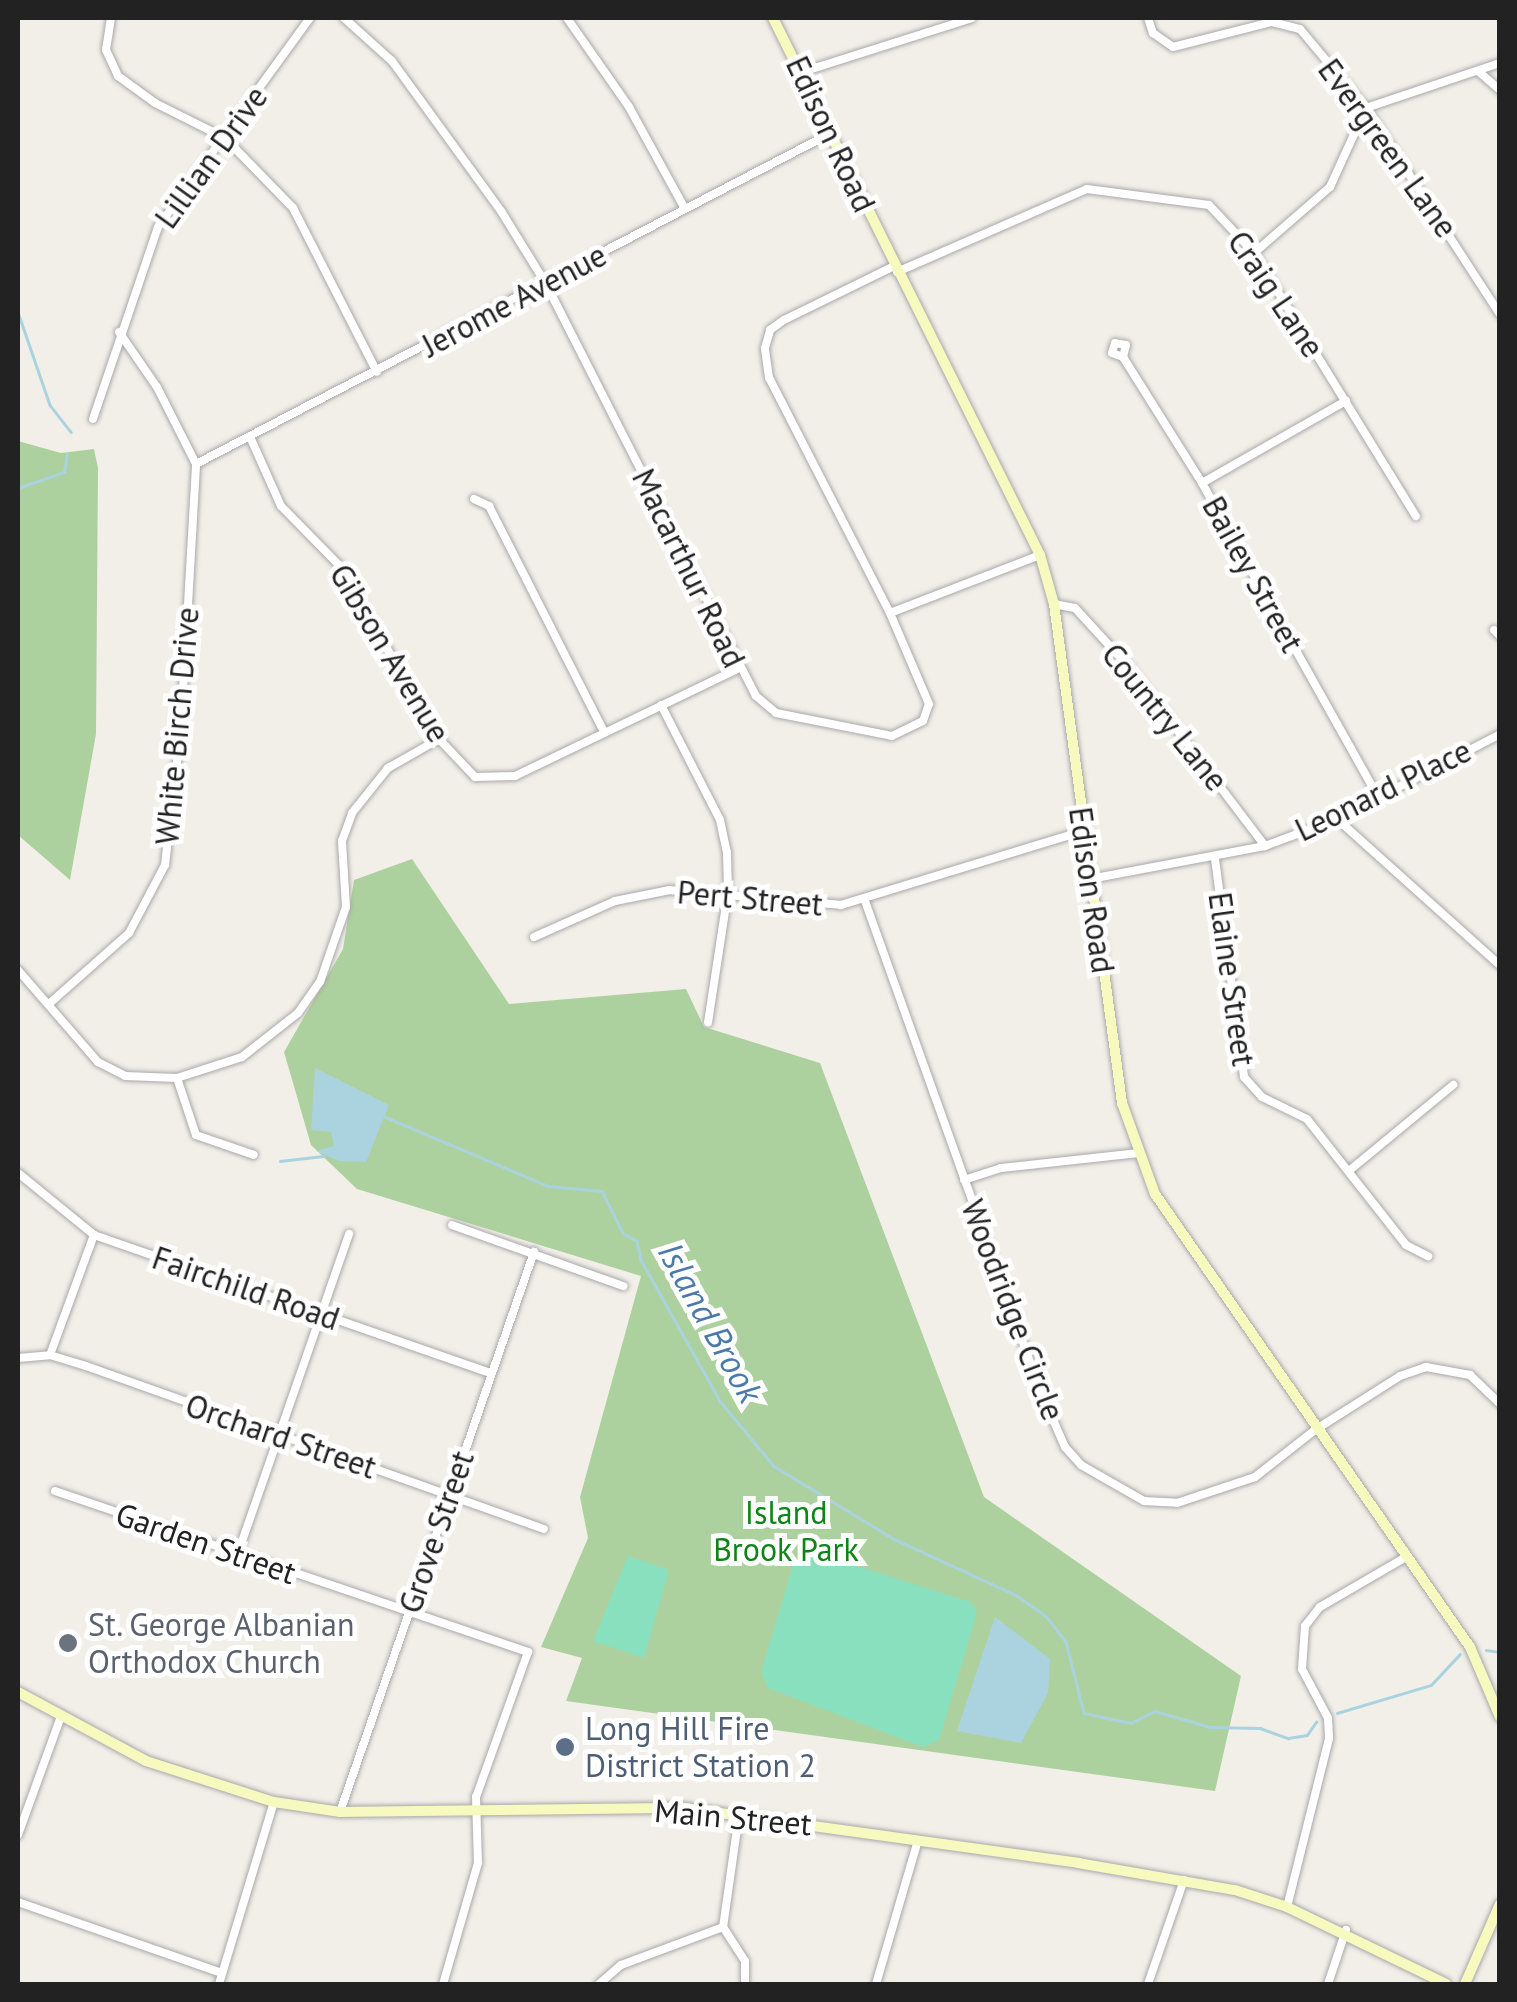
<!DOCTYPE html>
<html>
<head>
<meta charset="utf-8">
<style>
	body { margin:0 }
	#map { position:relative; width:1517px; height:2002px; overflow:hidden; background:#f2efe9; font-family:"PT Sans",sans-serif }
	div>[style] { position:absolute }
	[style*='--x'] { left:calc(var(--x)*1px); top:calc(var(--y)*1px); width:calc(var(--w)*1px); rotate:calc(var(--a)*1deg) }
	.forest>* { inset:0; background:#add19e }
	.pitch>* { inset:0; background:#88e0be }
	.water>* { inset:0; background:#aad3df }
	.stream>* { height:2.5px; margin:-1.25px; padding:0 1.25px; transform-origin:1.25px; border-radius:1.25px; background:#aad3df }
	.roads { filter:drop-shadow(0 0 2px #a9a9a9) drop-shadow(0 0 2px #a9a9a9) }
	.street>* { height:8px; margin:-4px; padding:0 4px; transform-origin:4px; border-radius:4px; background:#fff }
	.secondary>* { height:10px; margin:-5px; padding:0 5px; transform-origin:5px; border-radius:5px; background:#f7fabf }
	.dots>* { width:28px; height:28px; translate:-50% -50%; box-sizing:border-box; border:5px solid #fff; border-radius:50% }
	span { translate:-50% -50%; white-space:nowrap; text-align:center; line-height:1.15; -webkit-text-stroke:10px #fff; paint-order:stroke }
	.street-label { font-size:32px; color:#222 }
	.park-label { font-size:32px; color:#0c8416 }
	.worship-label { font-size:32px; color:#5b616d }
	.left { translate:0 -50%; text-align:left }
	.service-label { font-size:32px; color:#4e5e75 }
	.water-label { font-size:35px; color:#4a7aab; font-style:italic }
	.frame { position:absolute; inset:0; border:20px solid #222; pointer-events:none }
</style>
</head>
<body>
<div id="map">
	<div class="forest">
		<div style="clip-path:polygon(18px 441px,61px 453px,94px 449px,98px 468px,96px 734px,70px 880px,18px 835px)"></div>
		<div style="clip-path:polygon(412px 859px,509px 1004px,686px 989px,704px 1027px,820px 1063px,984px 1497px,1241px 1676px,1215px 1791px,566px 1701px,582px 1658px,541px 1647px,588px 1538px,580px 1497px,641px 1276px,357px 1189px,311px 1145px,284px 1052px,343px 949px,354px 880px)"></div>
	</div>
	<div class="pitch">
		<div style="clip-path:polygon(808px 1551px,971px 1602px,977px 1613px,939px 1740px,923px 1747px,768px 1688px,761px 1672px,793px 1565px)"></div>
		<div style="clip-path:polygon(628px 1556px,669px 1570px,644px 1658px,593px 1641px)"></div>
	</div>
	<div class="water">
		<div style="clip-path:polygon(315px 1068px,389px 1105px,366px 1162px,339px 1161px,316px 1151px,334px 1146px,331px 1132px,311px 1130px)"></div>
		<div style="clip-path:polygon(995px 1617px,1050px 1659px,1048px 1693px,1021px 1743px,957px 1731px)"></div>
	</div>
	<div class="stream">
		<div style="--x:18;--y:312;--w:98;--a:71"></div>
		<div style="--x:50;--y:405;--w:34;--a:52"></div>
		<div style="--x:18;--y:488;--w:49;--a:-19.2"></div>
		<div style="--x:64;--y:472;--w:18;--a:-81"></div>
		<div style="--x:385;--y:1117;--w:177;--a:22.9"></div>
		<div style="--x:548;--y:1186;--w:54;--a:5.3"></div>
		<div style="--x:602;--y:1191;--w:47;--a:63.4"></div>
		<div style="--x:623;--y:1233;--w:16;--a:30"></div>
		<div style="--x:637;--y:1241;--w:19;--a:78"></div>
		<div style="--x:641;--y:1260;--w:162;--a:60.7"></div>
		<div style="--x:720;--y:1401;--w:85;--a:50.3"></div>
		<div style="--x:774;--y:1466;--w:140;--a:31.3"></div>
		<div style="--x:894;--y:1539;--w:134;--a:24.7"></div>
		<div style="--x:1016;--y:1595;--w:37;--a:35"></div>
		<div style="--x:1046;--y:1616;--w:33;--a:52"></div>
		<div style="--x:1066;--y:1642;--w:73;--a:75.8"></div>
		<div style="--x:1084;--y:1713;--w:48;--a:12"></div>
		<div style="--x:1131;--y:1723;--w:27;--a:-27"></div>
		<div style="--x:1155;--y:1711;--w:57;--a:16.2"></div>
		<div style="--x:1210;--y:1727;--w:50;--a:1.1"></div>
		<div style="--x:1260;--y:1728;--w:30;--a:20"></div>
		<div style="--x:1288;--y:1738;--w:19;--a:-9"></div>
		<div style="--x:1307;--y:1735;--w:16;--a:-55"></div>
		<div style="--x:280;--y:1161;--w:43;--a:-6.6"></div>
		<div style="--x:1486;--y:1650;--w:14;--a:8"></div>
		<div style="--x:1337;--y:1713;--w:98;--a:-16.6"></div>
		<div style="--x:1431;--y:1685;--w:42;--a:-46.9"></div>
	</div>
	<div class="roads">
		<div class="street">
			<div style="--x:111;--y:18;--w:32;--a:99"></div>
			<div style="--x:106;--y:50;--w:29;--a:65"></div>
			<div style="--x:118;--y:76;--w:46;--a:36.1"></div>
			<div style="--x:155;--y:103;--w:78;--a:26.6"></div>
			<div style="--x:225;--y:138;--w:98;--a:45.8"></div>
			<div style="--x:293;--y:208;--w:184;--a:62.9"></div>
			<div style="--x:344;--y:18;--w:64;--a:41.9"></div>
			<div style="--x:392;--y:61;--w:185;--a:54"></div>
			<div style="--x:501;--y:211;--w:86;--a:58.3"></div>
			<div style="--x:546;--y:284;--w:462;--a:63"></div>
			<div style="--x:756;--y:696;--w:26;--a:40"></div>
			<div style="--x:776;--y:713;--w:118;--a:11.2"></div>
			<div style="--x:892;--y:736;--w:34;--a:-26"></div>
			<div style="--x:923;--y:721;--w:18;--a:-71"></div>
			<div style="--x:929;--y:704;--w:99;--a:-113.2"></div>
			<div style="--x:890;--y:613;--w:264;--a:-117.2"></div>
			<div style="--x:769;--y:378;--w:30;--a:-98"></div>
			<div style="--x:765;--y:348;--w:19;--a:-74"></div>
			<div style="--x:770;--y:330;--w:17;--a:-36"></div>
			<div style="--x:784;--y:320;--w:123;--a:-26.1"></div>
			<div style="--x:567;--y:18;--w:108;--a:55.1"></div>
			<div style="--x:629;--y:107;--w:116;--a:61.2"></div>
			<div style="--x:1148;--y:18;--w:16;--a:72"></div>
			<div style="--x:1153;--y:33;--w:24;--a:35"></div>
			<div style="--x:1173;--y:47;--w:102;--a:-14.2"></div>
			<div style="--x:1272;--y:22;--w:29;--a:14"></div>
			<div style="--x:1300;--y:29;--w:103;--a:50.1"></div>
			<div style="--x:1366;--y:108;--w:246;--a:57"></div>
			<div style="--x:1478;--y:71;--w:29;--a:41"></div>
			<div style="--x:802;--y:72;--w:178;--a:-17.6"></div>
			<div style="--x:1254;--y:253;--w:101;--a:-41"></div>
			<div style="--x:1330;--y:187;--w:87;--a:-65.5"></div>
			<div style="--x:1366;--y:108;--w:141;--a:-18.6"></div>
			<div style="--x:897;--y:272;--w:207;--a:-23.6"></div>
			<div style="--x:1087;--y:189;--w:123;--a:7.5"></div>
			<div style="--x:1209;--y:205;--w:66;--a:46.8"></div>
			<div style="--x:1254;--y:253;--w:309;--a:58.4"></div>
			<div style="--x:119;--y:332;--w:67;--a:55.4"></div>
			<div style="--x:157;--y:387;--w:86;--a:63.1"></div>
			<div style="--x:1123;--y:357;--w:12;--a:-76"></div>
			<div style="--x:1126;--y:345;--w:11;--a:-170"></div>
			<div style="--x:1115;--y:343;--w:10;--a:107"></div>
			<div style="--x:1112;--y:353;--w:12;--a:20"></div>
			<div style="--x:1123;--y:357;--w:149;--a:57.9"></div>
			<div style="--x:1202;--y:483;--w:358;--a:60.7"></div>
			<div style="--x:93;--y:419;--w:203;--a:-71.3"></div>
			<div style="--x:158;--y:227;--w:258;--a:-54"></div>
			<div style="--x:251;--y:439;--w:73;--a:65.9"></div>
			<div style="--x:281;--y:506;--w:83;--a:45.5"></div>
			<div style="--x:339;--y:565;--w:201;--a:60.1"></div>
			<div style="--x:439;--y:739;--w:52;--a:46.5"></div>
			<div style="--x:475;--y:777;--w:40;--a:-1.4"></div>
			<div style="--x:515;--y:776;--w:246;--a:-25.7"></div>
			<div style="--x:196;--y:464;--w:716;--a:-27.53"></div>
			<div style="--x:1202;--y:483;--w:166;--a:-29.7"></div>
			<div style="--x:474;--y:499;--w:17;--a:25"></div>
			<div style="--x:489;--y:506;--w:254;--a:63"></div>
			<div style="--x:1054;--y:604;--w:21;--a:11"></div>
			<div style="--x:1075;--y:608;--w:81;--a:47.5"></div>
			<div style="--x:1130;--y:668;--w:223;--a:52.8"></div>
			<div style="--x:890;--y:613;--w:161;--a:-21.1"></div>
			<div style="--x:1494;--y:630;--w:8;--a:45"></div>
			<div style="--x:661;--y:705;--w:129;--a:62.8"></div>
			<div style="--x:720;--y:820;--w:33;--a:78"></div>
			<div style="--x:727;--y:852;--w:40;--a:88.6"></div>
			<div style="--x:728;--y:892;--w:132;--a:98.7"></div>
			<div style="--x:1337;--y:819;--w:219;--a:41.9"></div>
			<div style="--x:1215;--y:859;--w:220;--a:82.4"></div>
			<div style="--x:1244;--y:1077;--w:27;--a:48"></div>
			<div style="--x:1262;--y:1097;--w:50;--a:26.1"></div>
			<div style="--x:1307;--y:1119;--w:160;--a:51.8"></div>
			<div style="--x:1406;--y:1245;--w:25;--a:27"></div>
			<div style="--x:1090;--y:879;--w:178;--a:-10.7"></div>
			<div style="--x:1265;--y:846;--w:77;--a:-20.6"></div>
			<div style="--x:1337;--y:819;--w:184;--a:-27.5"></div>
			<div style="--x:865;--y:901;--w:519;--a:70.31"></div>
			<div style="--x:1040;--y:1390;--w:62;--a:66.3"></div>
			<div style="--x:1065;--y:1447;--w:24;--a:48"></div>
			<div style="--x:1081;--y:1465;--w:73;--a:29.7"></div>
			<div style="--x:1144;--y:1501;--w:33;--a:3"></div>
			<div style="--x:1177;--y:1503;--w:82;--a:-18.4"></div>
			<div style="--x:1255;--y:1477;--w:76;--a:-38.1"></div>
			<div style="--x:1315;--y:1430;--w:101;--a:-32.4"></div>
			<div style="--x:1400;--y:1376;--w:28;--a:-19"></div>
			<div style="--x:1426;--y:1367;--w:45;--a:10.3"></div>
			<div style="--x:1470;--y:1375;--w:42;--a:44"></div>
			<div style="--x:534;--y:937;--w:89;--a:-24"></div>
			<div style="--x:615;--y:901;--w:56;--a:-11.3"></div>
			<div style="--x:670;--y:890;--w:172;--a:5"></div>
			<div style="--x:841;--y:905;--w:253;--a:-17"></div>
			<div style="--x:18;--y:970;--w:122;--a:49"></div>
			<div style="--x:98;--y:1062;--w:30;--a:27"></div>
			<div style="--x:125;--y:1076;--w:52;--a:2.2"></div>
			<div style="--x:177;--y:1078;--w:68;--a:-17.9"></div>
			<div style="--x:242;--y:1057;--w:71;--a:-38.2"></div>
			<div style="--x:298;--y:1013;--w:38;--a:-55"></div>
			<div style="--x:320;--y:982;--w:79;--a:-70.9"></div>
			<div style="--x:346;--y:907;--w:66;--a:-93.5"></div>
			<div style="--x:342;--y:841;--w:30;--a:-70"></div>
			<div style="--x:352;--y:813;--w:58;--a:-51.3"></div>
			<div style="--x:388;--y:768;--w:59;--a:-29.6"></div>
			<div style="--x:50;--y:1003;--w:106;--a:-41.5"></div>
			<div style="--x:129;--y:933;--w:77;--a:-62.1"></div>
			<div style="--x:165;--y:865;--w:140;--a:-83.4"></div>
			<div style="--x:181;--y:726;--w:262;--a:-86.7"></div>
			<div style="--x:177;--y:1078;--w:60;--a:71.6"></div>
			<div style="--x:196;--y:1135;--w:61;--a:19"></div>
			<div style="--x:1350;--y:1170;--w:134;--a:-39.5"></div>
			<div style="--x:18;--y:1173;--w:98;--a:39.2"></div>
			<div style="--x:94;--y:1235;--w:420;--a:19.2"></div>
			<div style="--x:964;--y:1180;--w:39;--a:-18"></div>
			<div style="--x:1001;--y:1168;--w:139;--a:-6.2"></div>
			<div style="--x:452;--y:1225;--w:182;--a:19.6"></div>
			<div style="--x:50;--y:1355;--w:128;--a:-69.9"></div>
			<div style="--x:18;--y:1358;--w:32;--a:-5"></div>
			<div style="--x:50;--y:1355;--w:38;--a:17"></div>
			<div style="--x:86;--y:1366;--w:486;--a:19.6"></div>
			<div style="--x:55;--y:1491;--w:500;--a:18.8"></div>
			<div style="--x:528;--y:1652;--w:154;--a:109.7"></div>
			<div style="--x:476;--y:1797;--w:66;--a:88.3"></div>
			<div style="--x:478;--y:1863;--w:126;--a:106.1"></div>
			<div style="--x:238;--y:1553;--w:338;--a:-70.8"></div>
			<div style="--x:340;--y:1812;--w:593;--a:-70.89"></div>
			<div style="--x:739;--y:1815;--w:113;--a:98.1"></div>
			<div style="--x:723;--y:1927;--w:40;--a:57.1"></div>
			<div style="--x:745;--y:1961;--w:23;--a:90"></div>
			<div style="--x:18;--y:1835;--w:127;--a:-70.1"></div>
			<div style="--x:18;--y:1902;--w:216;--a:19.2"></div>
			<div style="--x:1287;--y:1907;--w:174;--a:-76"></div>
			<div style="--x:1329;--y:1738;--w:20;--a:-93"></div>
			<div style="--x:1328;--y:1718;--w:55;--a:-118"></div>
			<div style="--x:1302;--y:1669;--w:43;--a:-86"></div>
			<div style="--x:1305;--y:1626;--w:24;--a:-52"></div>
			<div style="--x:1320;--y:1607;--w:99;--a:-30.2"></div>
			<div style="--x:219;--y:1984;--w:190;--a:-73.2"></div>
			<div style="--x:599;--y:1984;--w:29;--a:-41"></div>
			<div style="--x:621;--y:1965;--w:109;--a:-20.4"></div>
			<div style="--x:876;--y:1984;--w:150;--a:-73.7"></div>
			<div style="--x:1148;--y:1984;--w:110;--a:-70.9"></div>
			<div style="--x:1328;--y:1984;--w:57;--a:-71.6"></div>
		</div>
		<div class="secondary">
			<div style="--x:773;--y:18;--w:600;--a:63.56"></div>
			<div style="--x:1040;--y:555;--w:51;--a:74.1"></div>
			<div style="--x:1054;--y:604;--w:504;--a:82.24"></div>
			<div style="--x:1122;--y:1103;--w:97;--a:70.1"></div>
			<div style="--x:1155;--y:1194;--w:552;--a:55.19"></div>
			<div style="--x:1470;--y:1647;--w:76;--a:66.8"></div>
			<div style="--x:18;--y:1692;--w:145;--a:28.3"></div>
			<div style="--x:146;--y:1761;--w:134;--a:17.8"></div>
			<div style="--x:274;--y:1802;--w:67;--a:8.6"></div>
			<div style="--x:340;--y:1812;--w:343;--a:-0.7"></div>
			<div style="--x:683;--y:1808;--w:399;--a:7.9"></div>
			<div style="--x:1078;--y:1863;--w:159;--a:9.8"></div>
			<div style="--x:1235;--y:1890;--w:55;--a:18.1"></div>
			<div style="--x:1287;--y:1907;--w:177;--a:25.8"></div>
			<div style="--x:1465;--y:1984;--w:87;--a:-66.4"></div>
		</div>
	</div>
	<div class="dots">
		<div style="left:68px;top:1643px;background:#6b7280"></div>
		<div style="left:565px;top:1747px;background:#5c6f8a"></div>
	</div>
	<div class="street-label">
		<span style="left:831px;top:134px;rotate:65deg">Edison Road</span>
		<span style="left:1388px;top:148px;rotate:54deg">Evergreen Lane</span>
		<span style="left:211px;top:157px;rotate:-54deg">Lillian Drive</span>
		<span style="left:1276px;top:294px;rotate:56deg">Craig Lane</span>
		<span style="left:514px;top:300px;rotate:-28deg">Jerome Avenue</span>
		<span style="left:689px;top:568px;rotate:64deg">Macarthur Road</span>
		<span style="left:1253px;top:574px;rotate:61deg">Bailey Street</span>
		<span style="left:390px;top:653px;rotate:59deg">Gibson Avenue</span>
		<span style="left:1165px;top:717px;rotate:51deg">Country Lane</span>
		<span style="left:177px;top:726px;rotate:-85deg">White Birch Drive</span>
		<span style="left:1383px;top:790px;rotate:-26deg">Leonard Place</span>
		<span style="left:1092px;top:890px;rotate:82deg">Edison Road</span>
		<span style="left:750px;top:898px;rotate:5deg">Pert Street</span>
		<span style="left:1232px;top:979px;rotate:82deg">Elaine Street</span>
		<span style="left:246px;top:1288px;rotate:19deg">Fairchild Road</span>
		<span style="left:1013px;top:1310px;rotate:69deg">Woodridge Circle</span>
		<span style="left:281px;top:1436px;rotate:19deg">Orchard Street</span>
		<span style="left:436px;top:1532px;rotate:-71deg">Grove Street</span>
		<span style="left:206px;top:1543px;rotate:19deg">Garden Street</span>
		<span style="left:733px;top:1817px;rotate:5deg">Main Street</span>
	</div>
	<div class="park-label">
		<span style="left:786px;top:1531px">Island<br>Brook Park</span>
	</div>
	<div class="worship-label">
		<span class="left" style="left:88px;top:1643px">St. George Albanian<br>Orthodox Church</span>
	</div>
	<div class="service-label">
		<span class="left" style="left:585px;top:1747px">Long Hill Fire<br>District Station 2</span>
	</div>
	<div class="water-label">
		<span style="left:711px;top:1322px;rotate:61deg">Island Brook</span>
	</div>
	<div class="frame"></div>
</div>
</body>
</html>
